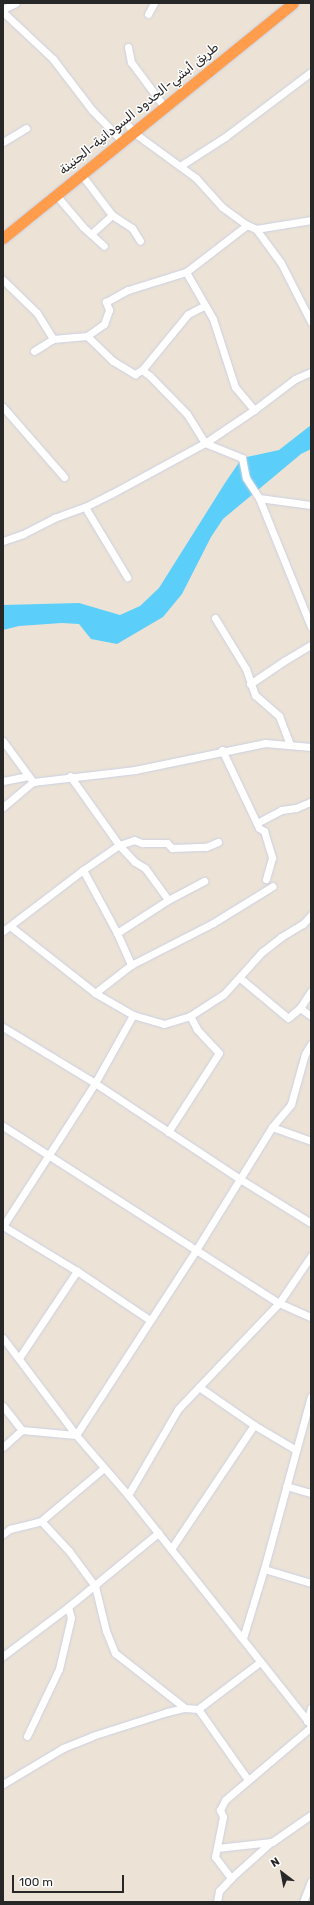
<!DOCTYPE html>
<html>
<head>
<meta charset="utf-8">
<style>
	body { margin:0 }
	#map { position:relative; width:314px; height:1905px; overflow:hidden; background:#ece3d6; font-family:Rubik,Vazirmatn,sans-serif }
	div>[style] { position:absolute }
	[style*='--x'] { left:calc(var(--x)*1px); top:calc(var(--y)*1px); width:calc(var(--w)*1px); rotate:calc(var(--a)*1deg) }
	.water>* { inset:0; background:#5ccefa }
	.roads { filter:drop-shadow(0 0 1px #cbcfe2) drop-shadow(0 0 1px #cbcfe2) }
	.minor>* { height:7px; margin:-3.5px; padding:0 3.5px; transform-origin:3.5px; border-radius:3.5px; background:#fff }
	.highway>* { height:11px; margin:-5.5px; padding:0 5.5px; transform-origin:5.5px; border-radius:5.5px; background:#ff9d4d }
	span { translate:-50% -50%; white-space:nowrap; text-align:center; line-height:1.15; -webkit-text-stroke:3px #fff; paint-order:stroke }
	.street-label { font-size:13px; color:#272727 }
	.frame { position:absolute; inset:0; border:4px solid #272727; pointer-events:none }
	.north { position:absolute; left:262px; top:1853px; width:40px; height:40px; -webkit-text-stroke:3px #fff; paint-order:stroke; rotate:328deg; font-size:11px; font-weight:700; line-height:16px; text-align:center; color:#272727 }
	.north::after { content:''; display:block; margin:auto; width:14px; height:18px; background:#272727; clip-path:polygon(50% 0,100% 100%,50% 72%,0 100%) }
	.scale { position:absolute; left:12px; top:1875px; width:112px; height:18px; box-sizing:border-box; border:2px solid #272727; border-top:0; padding-left:5px; font-size:12px; line-height:14px; white-space:nowrap; color:#272727; -webkit-text-stroke:3px #fff; paint-order:stroke }
</style>
</head>
<body>
<div id="map">
	<div class="water">
		<div style="clip-path:polygon(311px 425px,311px 449px,301px 454px,223px 519px,211px 537px,182px 594px,163px 617px,117px 644px,91px 639px,79px 624px,62px 623px,19px 626px,3px 630px,3px 605px,79px 603px,120px 615px,140px 606px,159px 588px,225px 483px,242px 458px,279px 450px)"></div>
	</div>
	<div class="roads">
		<div class="minor">
			<div style="--x:3;--y:9;--w:14;--a:-25"></div>
			<div style="--x:3;--y:12;--w:69;--a:43.2"></div>
			<div style="--x:53;--y:59;--w:64;--a:52.6"></div>
			<div style="--x:92;--y:110;--w:43;--a:45.9"></div>
			<div style="--x:148;--y:14;--w:13;--a:-61"></div>
			<div style="--x:128;--y:47;--w:15;--a:79"></div>
			<div style="--x:131;--y:62;--w:49;--a:53.4"></div>
			<div style="--x:129;--y:126;--w:7;--a:56"></div>
			<div style="--x:133;--y:132;--w:78;--a:36.1"></div>
			<div style="--x:196;--y:178;--w:39;--a:48"></div>
			<div style="--x:222;--y:207;--w:31;--a:36"></div>
			<div style="--x:247;--y:225;--w:10;--a:24"></div>
			<div style="--x:256;--y:229;--w:42;--a:53.7"></div>
			<div style="--x:281;--y:263;--w:66;--a:63"></div>
			<div style="--x:3;--y:142;--w:27;--a:-31"></div>
			<div style="--x:180;--y:166;--w:54;--a:-32.8"></div>
			<div style="--x:225;--y:137;--w:108;--a:-37.1"></div>
			<div style="--x:81;--y:174;--w:51;--a:52.9"></div>
			<div style="--x:112;--y:215;--w:24;--a:33"></div>
			<div style="--x:132;--y:228;--w:15;--a:58"></div>
			<div style="--x:56;--y:195;--w:42;--a:49.8"></div>
			<div style="--x:83;--y:227;--w:28;--a:42"></div>
			<div style="--x:256;--y:229;--w:56;--a:-9.3"></div>
			<div style="--x:91;--y:234;--w:28;--a:-42"></div>
			<div style="--x:186;--y:272;--w:54;--a:60.1"></div>
			<div style="--x:213;--y:319;--w:71;--a:72.1"></div>
			<div style="--x:235;--y:387;--w:30;--a:50"></div>
			<div style="--x:3;--y:280;--w:47;--a:44.1"></div>
			<div style="--x:37;--y:313;--w:31;--a:58"></div>
			<div style="--x:53;--y:339;--w:34;--a:-5"></div>
			<div style="--x:87;--y:336;--w:36;--a:44"></div>
			<div style="--x:113;--y:361;--w:26;--a:31"></div>
			<div style="--x:135;--y:374;--w:8;--a:-30"></div>
			<div style="--x:142;--y:370;--w:72;--a:-50.6"></div>
			<div style="--x:188;--y:314;--w:18;--a:-27"></div>
			<div style="--x:87;--y:336;--w:21;--a:-35"></div>
			<div style="--x:104;--y:324;--w:15;--a:-70"></div>
			<div style="--x:109;--y:310;--w:9;--a:-111"></div>
			<div style="--x:106;--y:302;--w:25;--a:-29"></div>
			<div style="--x:128;--y:290;--w:61;--a:-17.2"></div>
			<div style="--x:186;--y:272;--w:77;--a:-37.6"></div>
			<div style="--x:34;--y:351;--w:22;--a:-32"></div>
			<div style="--x:142;--y:370;--w:10;--a:37"></div>
			<div style="--x:150;--y:376;--w:53;--a:45.8"></div>
			<div style="--x:187;--y:414;--w:34;--a:58"></div>
			<div style="--x:205;--y:443;--w:40;--a:22"></div>
			<div style="--x:242;--y:458;--w:20;--a:79"></div>
			<div style="--x:246;--y:478;--w:24;--a:57"></div>
			<div style="--x:259;--y:498;--w:139;--a:68"></div>
			<div style="--x:3;--y:407;--w:93;--a:48.9"></div>
			<div style="--x:259;--y:498;--w:52;--a:7.7"></div>
			<div style="--x:85;--y:507;--w:82;--a:59"></div>
			<div style="--x:3;--y:541;--w:21;--a:-19"></div>
			<div style="--x:23;--y:534;--w:35;--a:-27"></div>
			<div style="--x:54;--y:518;--w:33;--a:-20"></div>
			<div style="--x:85;--y:507;--w:29;--a:-27"></div>
			<div style="--x:111;--y:494;--w:107;--a:-28.5"></div>
			<div style="--x:205;--y:443;--w:59;--a:-34"></div>
			<div style="--x:254;--y:410;--w:51;--a:-37.1"></div>
			<div style="--x:295;--y:379;--w:17;--a:-24"></div>
			<div style="--x:215;--y:618;--w:60;--a:58.7"></div>
			<div style="--x:246;--y:669;--w:28;--a:71"></div>
			<div style="--x:255;--y:695;--w:32;--a:41"></div>
			<div style="--x:279;--y:716;--w:30;--a:69"></div>
			<div style="--x:250;--y:684;--w:41;--a:-34.1"></div>
			<div style="--x:284;--y:661;--w:31;--a:-31"></div>
			<div style="--x:3;--y:741;--w:51;--a:53.8"></div>
			<div style="--x:222;--y:750;--w:86;--a:64.6"></div>
			<div style="--x:259;--y:828;--w:6;--a:31"></div>
			<div style="--x:264;--y:831;--w:28;--a:73"></div>
			<div style="--x:272;--y:858;--w:22;--a:106"></div>
			<div style="--x:70;--y:776;--w:85;--a:54.6"></div>
			<div style="--x:119;--y:845;--w:23;--a:47"></div>
			<div style="--x:135;--y:862;--w:12;--a:31"></div>
			<div style="--x:145;--y:868;--w:39;--a:54"></div>
			<div style="--x:3;--y:781;--w:26;--a:-11"></div>
			<div style="--x:3;--y:807;--w:39;--a:-40"></div>
			<div style="--x:33;--y:782;--w:103;--a:-6.7"></div>
			<div style="--x:135;--y:770;--w:133;--a:-11.7"></div>
			<div style="--x:265;--y:743;--w:46;--a:5"></div>
			<div style="--x:257;--y:823;--w:27;--a:-28"></div>
			<div style="--x:281;--y:810;--w:15;--a:-8"></div>
			<div style="--x:296;--y:808;--w:15;--a:-23"></div>
			<div style="--x:310;--y:802;--w:1;--a:45"></div>
			<div style="--x:83;--y:870;--w:72;--a:61.6"></div>
			<div style="--x:117;--y:933;--w:61;--a:-32.9"></div>
			<div style="--x:168;--y:900;--w:41;--a:-27.8"></div>
			<div style="--x:10;--y:926;--w:108;--a:38.2"></div>
			<div style="--x:95;--y:993;--w:44;--a:30.1"></div>
			<div style="--x:133;--y:1015;--w:32;--a:16"></div>
			<div style="--x:164;--y:1024;--w:27;--a:-17"></div>
			<div style="--x:190;--y:1016;--w:40;--a:-32.9"></div>
			<div style="--x:224;--y:994;--w:57;--a:-47.9"></div>
			<div style="--x:262;--y:952;--w:24;--a:-38"></div>
			<div style="--x:281;--y:937;--w:26;--a:-31"></div>
			<div style="--x:303;--y:924;--w:12;--a:-48"></div>
			<div style="--x:3;--y:931;--w:101;--a:-37.3"></div>
			<div style="--x:83;--y:870;--w:44;--a:-34.8"></div>
			<div style="--x:119;--y:845;--w:16;--a:-18"></div>
			<div style="--x:134;--y:840;--w:9;--a:21"></div>
			<div style="--x:142;--y:843;--w:25;--a:0"></div>
			<div style="--x:167;--y:843;--w:7;--a:45"></div>
			<div style="--x:172;--y:848;--w:34;--a:-2"></div>
			<div style="--x:206;--y:847;--w:13;--a:-23"></div>
			<div style="--x:117;--y:933;--w:35;--a:66"></div>
			<div style="--x:240;--y:978;--w:62;--a:39.8"></div>
			<div style="--x:288;--y:1018;--w:16;--a:-40"></div>
			<div style="--x:300;--y:1008;--w:20;--a:-57"></div>
			<div style="--x:95;--y:993;--w:46;--a:-37.9"></div>
			<div style="--x:131;--y:965;--w:92;--a:-27.1"></div>
			<div style="--x:213;--y:923;--w:70;--a:-31.7"></div>
			<div style="--x:300;--y:1008;--w:14;--a:36"></div>
			<div style="--x:3;--y:1027;--w:108;--a:31.3"></div>
			<div style="--x:95;--y:1083;--w:174;--a:33.5"></div>
			<div style="--x:240;--y:1179;--w:84;--a:31.8"></div>
			<div style="--x:3;--y:1126;--w:328;--a:32.7"></div>
			<div style="--x:279;--y:1303;--w:35;--a:24"></div>
			<div style="--x:272;--y:1127;--w:30;--a:-50"></div>
			<div style="--x:291;--y:1104;--w:52;--a:-74.4"></div>
			<div style="--x:305;--y:1054;--w:12;--a:-59"></div>
			<div style="--x:168;--y:1132;--w:94;--a:-57.2"></div>
			<div style="--x:219;--y:1053;--w:33;--a:-133"></div>
			<div style="--x:197;--y:1029;--w:15;--a:-118"></div>
			<div style="--x:3;--y:1226;--w:170;--a:-57.2"></div>
			<div style="--x:95;--y:1083;--w:78;--a:-60.8"></div>
			<div style="--x:3;--y:1226;--w:87;--a:31.3"></div>
			<div style="--x:77;--y:1271;--w:88;--a:33.9"></div>
			<div style="--x:3;--y:1338;--w:121;--a:53"></div>
			<div style="--x:76;--y:1435;--w:79;--a:49.1"></div>
			<div style="--x:128;--y:1495;--w:294;--a:51.5"></div>
			<div style="--x:19;--y:1358;--w:105;--a:-56.3"></div>
			<div style="--x:199;--y:1387;--w:67;--a:34.6"></div>
			<div style="--x:3;--y:1406;--w:31;--a:52"></div>
			<div style="--x:3;--y:1447;--w:25;--a:-42"></div>
			<div style="--x:22;--y:1430;--w:54;--a:5.3"></div>
			<div style="--x:76;--y:1435;--w:221;--a:-57"></div>
			<div style="--x:196;--y:1250;--w:145;--a:-58.3"></div>
			<div style="--x:272;--y:1127;--w:41;--a:19.7"></div>
			<div style="--x:286;--y:1486;--w:26;--a:16"></div>
			<div style="--x:128;--y:1495;--w:99;--a:-59.8"></div>
			<div style="--x:178;--y:1409;--w:146;--a:-46.4"></div>
			<div style="--x:279;--y:1303;--w:57;--a:-55.8"></div>
			<div style="--x:41;--y:1521;--w:41;--a:47"></div>
			<div style="--x:69;--y:1551;--w:44;--a:53.4"></div>
			<div style="--x:95;--y:1586;--w:46;--a:76.3"></div>
			<div style="--x:106;--y:1631;--w:24;--a:68"></div>
			<div style="--x:115;--y:1653;--w:89;--a:38.2"></div>
			<div style="--x:3;--y:1534;--w:9;--a:-36"></div>
			<div style="--x:10;--y:1529;--w:32;--a:-14"></div>
			<div style="--x:41;--y:1521;--w:82;--a:-40.1"></div>
			<div style="--x:171;--y:1549;--w:149;--a:-56.2"></div>
			<div style="--x:254;--y:1425;--w:49;--a:30.8"></div>
			<div style="--x:264;--y:1569;--w:49;--a:16.6"></div>
			<div style="--x:243;--y:1638;--w:72;--a:-73.1"></div>
			<div style="--x:264;--y:1569;--w:179;--a:-74.8"></div>
			<div style="--x:3;--y:1656;--w:81;--a:-37"></div>
			<div style="--x:68;--y:1607;--w:117;--a:-39.4"></div>
			<div style="--x:198;--y:1709;--w:87;--a:54.8"></div>
			<div style="--x:307;--y:1721;--w:14;--a:-73"></div>
			<div style="--x:27;--y:1736;--w:74;--a:-64.5"></div>
			<div style="--x:59;--y:1669;--w:52;--a:-76.8"></div>
			<div style="--x:71;--y:1618;--w:11;--a:-105"></div>
			<div style="--x:3;--y:1784;--w:70;--a:-31"></div>
			<div style="--x:63;--y:1748;--w:31;--a:-22"></div>
			<div style="--x:92;--y:1736;--w:79;--a:-17.7"></div>
			<div style="--x:167;--y:1712;--w:18;--a:-13"></div>
			<div style="--x:185;--y:1708;--w:13;--a:4"></div>
			<div style="--x:198;--y:1709;--w:78;--a:-37.2"></div>
			<div style="--x:217;--y:1848;--w:55;--a:-6.2"></div>
			<div style="--x:272;--y:1842;--w:47;--a:-34.7"></div>
			<div style="--x:231;--y:1878;--w:54;--a:-42"></div>
			<div style="--x:217;--y:1902;--w:11;--a:-80"></div>
			<div style="--x:219;--y:1891;--w:18;--a:-47"></div>
			<div style="--x:231;--y:1878;--w:26;--a:-127"></div>
			<div style="--x:215;--y:1857;--w:41;--a:-78.7"></div>
			<div style="--x:223;--y:1817;--w:8;--a:-113"></div>
			<div style="--x:220;--y:1810;--w:11;--a:-63"></div>
			<div style="--x:225;--y:1800;--w:113;--a:-40.3"></div>
			<div style="--x:303;--y:1902;--w:22;--a:-69"></div>
		</div>
		<div class="highway">
			<div style="--x:3;--y:238;--w:373;--a:-39"></div>
		</div>
	</div>
	<div class="street-label">
		<span style="left:139px;top:109px;rotate:-39deg">طريق أبشي-الحدود السودانية-الجنينة</span>
	</div>
	<div class="frame"></div>
	<div class="north">N</div>
	<div class="scale">100 m</div>
</div>
</body>
</html>
